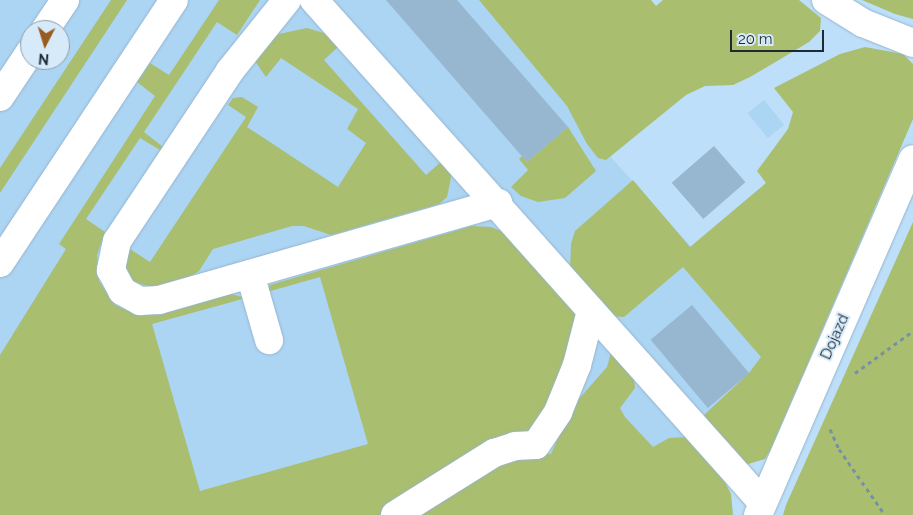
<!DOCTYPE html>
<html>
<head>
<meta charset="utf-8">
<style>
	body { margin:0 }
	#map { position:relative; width:913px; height:515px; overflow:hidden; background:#bddff9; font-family:Raleway,sans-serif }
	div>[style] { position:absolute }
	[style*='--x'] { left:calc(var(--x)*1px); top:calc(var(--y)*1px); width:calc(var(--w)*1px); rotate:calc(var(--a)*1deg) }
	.built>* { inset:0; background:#acd4f3; transform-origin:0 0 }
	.green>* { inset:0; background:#a9be6e }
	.building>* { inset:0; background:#97b7d0; transform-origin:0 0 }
	.path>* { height:3px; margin-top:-1.5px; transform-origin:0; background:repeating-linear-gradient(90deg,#7790a3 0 4px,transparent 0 8px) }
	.roads { filter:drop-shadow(0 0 1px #95b5ce) drop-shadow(0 0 1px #95b5ce) }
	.minor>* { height:28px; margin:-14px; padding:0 14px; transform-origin:14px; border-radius:14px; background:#fff }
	span { translate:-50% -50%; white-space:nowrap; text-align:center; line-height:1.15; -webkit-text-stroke:4px #d6eafa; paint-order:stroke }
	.street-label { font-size:15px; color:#1d2a33 }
	.north { position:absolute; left:20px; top:20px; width:50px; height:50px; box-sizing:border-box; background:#d6eafa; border:1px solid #8c9daa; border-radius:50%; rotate:185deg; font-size:14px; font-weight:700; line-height:20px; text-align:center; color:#1d2a33 }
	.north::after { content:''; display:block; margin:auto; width:18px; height:22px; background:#995c1f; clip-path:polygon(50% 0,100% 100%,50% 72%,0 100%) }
	.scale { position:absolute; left:730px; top:30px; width:94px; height:22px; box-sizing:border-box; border:2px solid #1d2a33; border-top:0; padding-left:6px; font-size:15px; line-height:18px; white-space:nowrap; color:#1d2a33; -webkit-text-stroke:4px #d6eafa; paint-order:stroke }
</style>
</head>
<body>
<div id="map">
	<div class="built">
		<div style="clip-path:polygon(evenodd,0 0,494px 0,608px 154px,773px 338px,711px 515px,0 515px,0 0,30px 30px,60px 30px,60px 60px,30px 60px,30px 30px)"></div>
		<div style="left:764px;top:100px;width:32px;height:21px;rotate:51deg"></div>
	</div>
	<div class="green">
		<div style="clip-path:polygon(111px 0,127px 0,0 193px,0 168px)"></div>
		<div style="clip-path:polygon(219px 0,260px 0,237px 35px,217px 22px,144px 132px,163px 147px,160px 150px,140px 138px,86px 219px,105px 232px,97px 255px,99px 281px,115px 305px,126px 310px,159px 315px,231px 294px,246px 298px,152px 324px,200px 491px,368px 444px,320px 277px,267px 292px,270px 285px,472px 226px,491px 227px,506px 233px,578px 310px,553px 399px,528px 433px,494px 443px,380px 515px,0 515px,0 355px,66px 249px,59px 244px,155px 96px,137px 82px,150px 63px,169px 75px)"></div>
		<div style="clip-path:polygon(479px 0,651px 0,656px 6px,663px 0,799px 0,821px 18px,820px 31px,809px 42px,750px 77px,733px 85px,705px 86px,686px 95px,606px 160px,598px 158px,587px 144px,567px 106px)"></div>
		<div style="clip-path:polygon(862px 0,913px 0,913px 19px,895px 14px)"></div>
		<div style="clip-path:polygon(307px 28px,327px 34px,340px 45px,324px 60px,426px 175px,442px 161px,452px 173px,447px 197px,439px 204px,331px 235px,304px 226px,292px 226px,213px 249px,199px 271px,191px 276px,152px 287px,134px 282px,125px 266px,130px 249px,150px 262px,246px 117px,228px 105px,233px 98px,242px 97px,258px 107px,247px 127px,338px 187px,366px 143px,347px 129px,358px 109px,281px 58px,266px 77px,255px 61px,267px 42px,279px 34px)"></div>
		<div style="clip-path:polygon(865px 47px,903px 54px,913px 64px,913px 119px,771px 449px,765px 459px,745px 465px,705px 421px,704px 415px,749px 373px,761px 357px,683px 267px,624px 317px,609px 316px,570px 269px,571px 244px,575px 231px,633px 180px,690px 247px,766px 183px,757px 171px,788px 129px,793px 112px,774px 88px,840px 54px)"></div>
		<div style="clip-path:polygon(568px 127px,596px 171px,565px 198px,538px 202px,521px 196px,511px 187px,528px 170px,519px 159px,522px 156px,527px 162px)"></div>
		<div style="clip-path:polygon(913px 222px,913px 515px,783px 515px,786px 505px)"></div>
		<div style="clip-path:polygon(612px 349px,633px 371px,635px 388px,620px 408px,625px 417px,653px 447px,669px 438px,687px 437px,725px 482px,731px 494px,733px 515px,409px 515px,471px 475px,528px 453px,551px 454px,571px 408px,607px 367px)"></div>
	</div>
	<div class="building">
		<div style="clip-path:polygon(386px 0,457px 0,568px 127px,527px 162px)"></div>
		<div style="left:714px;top:146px;width:48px;height:56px;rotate:49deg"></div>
		<div style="left:692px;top:305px;width:89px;height:54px;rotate:50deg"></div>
	</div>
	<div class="path">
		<div style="--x:855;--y:373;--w:72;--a:-35.9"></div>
		<div style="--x:830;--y:429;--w:22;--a:66"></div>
		<div style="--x:839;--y:449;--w:80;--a:55.1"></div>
	</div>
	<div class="roads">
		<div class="minor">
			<div style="--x:287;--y:0;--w:91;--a:128.8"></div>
			<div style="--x:230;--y:71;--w:204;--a:123.6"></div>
			<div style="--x:117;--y:241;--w:30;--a:102"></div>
			<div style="--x:111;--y:270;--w:24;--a:62"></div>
			<div style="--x:122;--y:291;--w:21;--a:29"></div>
			<div style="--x:140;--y:301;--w:19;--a:-3"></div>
			<div style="--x:159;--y:300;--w:353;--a:-16"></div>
			<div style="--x:314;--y:0;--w:673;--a:48.25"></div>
			<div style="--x:826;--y:0;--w:44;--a:31.9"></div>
			<div style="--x:863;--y:23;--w:54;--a:21.8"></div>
			<div style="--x:45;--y:30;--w:36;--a:-56"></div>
			<div style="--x:0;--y:97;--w:54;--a:-56.3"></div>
			<div style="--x:0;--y:263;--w:315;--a:-56.5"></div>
			<div style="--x:250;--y:274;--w:69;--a:73.9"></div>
			<div style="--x:395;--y:515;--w:117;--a:-32.1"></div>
			<div style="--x:494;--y:453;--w:22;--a:-18"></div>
			<div style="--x:515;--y:446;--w:21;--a:-3"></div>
			<div style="--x:536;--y:445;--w:40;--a:-56"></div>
			<div style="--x:558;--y:412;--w:51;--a:-68"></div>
			<div style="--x:577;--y:365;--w:56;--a:-75.5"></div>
			<div style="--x:758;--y:515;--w:388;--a:-66.5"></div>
		</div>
	</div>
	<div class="street-label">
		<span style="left:835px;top:337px;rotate:-66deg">Dojazd</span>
	</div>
	<div class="north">N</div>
	<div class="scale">20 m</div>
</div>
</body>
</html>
